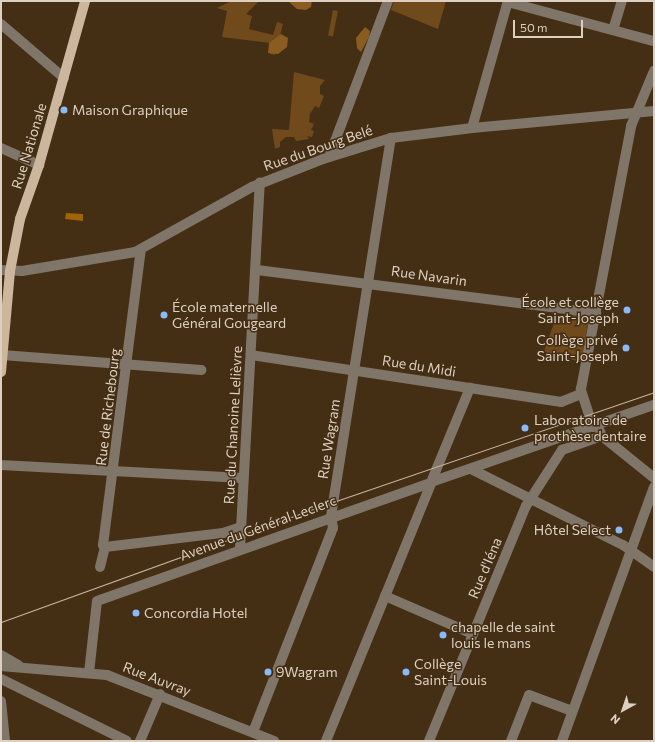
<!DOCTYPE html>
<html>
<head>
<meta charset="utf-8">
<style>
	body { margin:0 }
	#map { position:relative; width:655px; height:742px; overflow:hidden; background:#442f15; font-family:Commissioner,sans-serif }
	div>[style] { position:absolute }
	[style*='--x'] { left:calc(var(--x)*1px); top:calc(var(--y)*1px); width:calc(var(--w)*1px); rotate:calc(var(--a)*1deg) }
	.green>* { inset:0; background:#704a1a; transform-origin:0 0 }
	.forest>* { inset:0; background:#8a5c20 }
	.water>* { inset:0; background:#a06405 }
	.minor>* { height:10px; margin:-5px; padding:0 5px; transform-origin:5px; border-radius:5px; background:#807569 }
	.major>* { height:10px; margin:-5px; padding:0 5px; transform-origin:5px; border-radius:5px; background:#ccb69d }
	.tram>* { height:1px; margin:-0.5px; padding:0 0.5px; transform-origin:0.5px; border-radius:0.5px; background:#c5b6a6 }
	.dots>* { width:11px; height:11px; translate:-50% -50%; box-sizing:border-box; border:2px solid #442f15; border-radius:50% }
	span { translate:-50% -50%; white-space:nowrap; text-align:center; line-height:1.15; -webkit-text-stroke:3px #442f15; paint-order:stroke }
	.poi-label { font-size:14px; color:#ddcfc1 }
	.left { translate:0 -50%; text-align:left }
	.right { translate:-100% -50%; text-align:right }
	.street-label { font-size:14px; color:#ddcfc1 }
	.frame { position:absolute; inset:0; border:2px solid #ddcfc1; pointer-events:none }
	.north { position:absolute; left:603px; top:690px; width:40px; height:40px; -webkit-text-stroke:3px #442f15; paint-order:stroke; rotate:220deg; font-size:11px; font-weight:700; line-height:16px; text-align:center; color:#ddcfc1 }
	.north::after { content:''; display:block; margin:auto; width:14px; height:18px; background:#ddcfc1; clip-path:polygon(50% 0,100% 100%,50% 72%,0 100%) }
	.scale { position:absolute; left:513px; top:20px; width:70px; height:18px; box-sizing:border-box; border:2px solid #ddcfc1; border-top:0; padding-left:5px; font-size:12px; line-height:14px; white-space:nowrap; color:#ddcfc1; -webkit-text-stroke:3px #442f15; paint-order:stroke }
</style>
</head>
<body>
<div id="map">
	<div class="green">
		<div style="clip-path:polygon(231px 1px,259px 1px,246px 14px,252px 16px,249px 29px,273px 35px,277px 22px,283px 24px,275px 55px,270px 54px,271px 43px,222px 37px,227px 11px,217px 8px)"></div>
		<div style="clip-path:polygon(394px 1px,446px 1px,438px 29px,391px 10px)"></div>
		<div style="left:333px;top:10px;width:5px;height:26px;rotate:11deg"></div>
		<div style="clip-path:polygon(294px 72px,325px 80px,320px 86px,320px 94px,324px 96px,319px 108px,315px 106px,310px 114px,309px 122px,314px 124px,311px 130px,314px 131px,312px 137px,307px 136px,309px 139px,296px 141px,294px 137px,286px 137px,280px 142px,280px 147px,275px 149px,272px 129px,289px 130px)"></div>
		<div style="clip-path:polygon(573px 314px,589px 318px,581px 362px,544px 352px,556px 317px,571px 319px)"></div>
	</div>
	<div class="forest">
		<div style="clip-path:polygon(288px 1px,312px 1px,311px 7px,306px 10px,297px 9px)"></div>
		<div style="clip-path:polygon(365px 27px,370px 31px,369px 37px,361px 52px,357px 48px,356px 38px)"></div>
		<div style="clip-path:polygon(281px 34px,288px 38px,287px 47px,278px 54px,268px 53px,269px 43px)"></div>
	</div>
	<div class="water">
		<div style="clip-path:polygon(66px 213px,83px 214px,83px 221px,65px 219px)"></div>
	</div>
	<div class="minor">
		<div style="--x:508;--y:2;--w:151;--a:15"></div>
		<div style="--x:1;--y:24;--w:83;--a:40.6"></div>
		<div style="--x:613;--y:30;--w:30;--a:-73"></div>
		<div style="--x:472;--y:128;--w:132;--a:-74.2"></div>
		<div style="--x:1;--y:148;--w:42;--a:24.1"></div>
		<div style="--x:329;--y:157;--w:167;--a:-69.3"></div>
		<div style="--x:1;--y:270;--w:21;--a:3"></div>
		<div style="--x:22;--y:271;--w:115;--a:-9.5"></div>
		<div style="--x:135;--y:252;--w:134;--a:-29.1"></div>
		<div style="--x:252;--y:187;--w:76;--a:-21.5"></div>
		<div style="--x:323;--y:159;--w:71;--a:-17.2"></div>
		<div style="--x:391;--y:138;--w:82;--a:-7"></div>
		<div style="--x:472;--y:128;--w:183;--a:-5.3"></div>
		<div style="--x:257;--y:270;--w:342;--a:7.2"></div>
		<div style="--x:2;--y:355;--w:200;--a:4.3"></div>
		<div style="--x:251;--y:355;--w:314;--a:8.6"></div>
		<div style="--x:561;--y:402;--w:22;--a:-22"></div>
		<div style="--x:593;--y:427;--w:40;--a:-108"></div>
		<div style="--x:581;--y:389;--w:268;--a:-79.2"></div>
		<div style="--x:631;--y:126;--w:60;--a:-67.3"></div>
		<div style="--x:600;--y:431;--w:5;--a:68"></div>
		<div style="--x:602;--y:436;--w:67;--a:38.9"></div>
		<div style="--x:1;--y:465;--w:242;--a:3.1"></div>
		<div style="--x:471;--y:469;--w:170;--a:26.6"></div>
		<div style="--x:623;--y:545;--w:38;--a:35"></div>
		<div style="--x:432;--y:480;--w:100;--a:-67.6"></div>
		<div style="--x:434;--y:481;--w:233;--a:-19.1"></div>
		<div style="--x:105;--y:547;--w:3;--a:-135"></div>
		<div style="--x:103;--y:545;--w:298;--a:-82.7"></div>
		<div style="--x:105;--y:547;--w:119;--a:-6.8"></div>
		<div style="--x:223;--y:533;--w:19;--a:-18"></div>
		<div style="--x:240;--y:548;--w:366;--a:-86.9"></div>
		<div style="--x:100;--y:567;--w:21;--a:-76"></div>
		<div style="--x:385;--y:596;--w:96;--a:23.4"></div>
		<div style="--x:1;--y:655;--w:20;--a:30"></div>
		<div style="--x:1;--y:666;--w:106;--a:4.9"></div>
		<div style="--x:107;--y:675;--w:180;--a:21.6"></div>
		<div style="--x:89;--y:673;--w:72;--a:-83.7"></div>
		<div style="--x:97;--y:601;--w:353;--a:-19.5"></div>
		<div style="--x:1;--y:679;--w:140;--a:26.2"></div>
		<div style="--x:1;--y:701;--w:40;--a:84.3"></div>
		<div style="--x:253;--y:732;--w:219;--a:-68.6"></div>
		<div style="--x:333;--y:528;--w:12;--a:-99"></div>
		<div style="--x:331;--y:516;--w:383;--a:-81"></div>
		<div style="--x:140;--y:741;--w:51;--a:-66.9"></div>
		<div style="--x:326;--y:741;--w:278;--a:-67.8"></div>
		<div style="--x:429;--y:741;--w:254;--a:-67.6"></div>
		<div style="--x:526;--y:506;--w:67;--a:-57.3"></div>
		<div style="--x:562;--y:450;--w:42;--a:-19.3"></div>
		<div style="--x:511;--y:741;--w:49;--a:-68.6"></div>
		<div style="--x:529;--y:695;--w:46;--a:20.4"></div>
		<div style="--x:562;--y:741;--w:270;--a:-70.1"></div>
	</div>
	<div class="major">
		<div style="--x:1;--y:372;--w:101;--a:-84.9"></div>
		<div style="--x:10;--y:271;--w:53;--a:-79.1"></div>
		<div style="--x:20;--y:219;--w:57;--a:-70.6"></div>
		<div style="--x:39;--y:165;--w:170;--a:-74.3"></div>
	</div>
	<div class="tram">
		<div style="--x:1;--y:622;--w:353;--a:-19.9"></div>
		<div style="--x:333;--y:502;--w:339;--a:-18.9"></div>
	</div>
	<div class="dots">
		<div style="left:64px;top:110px;background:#89bafc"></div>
		<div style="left:627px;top:310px;background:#89bafc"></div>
		<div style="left:164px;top:315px;background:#89bafc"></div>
		<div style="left:626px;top:348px;background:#89bafc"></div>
		<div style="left:525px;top:428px;background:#89bafc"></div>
		<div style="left:619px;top:530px;background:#89bafc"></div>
		<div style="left:136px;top:613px;background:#89bafc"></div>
		<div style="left:443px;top:635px;background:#89bafc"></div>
		<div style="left:268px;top:672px;background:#89bafc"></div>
		<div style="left:406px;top:672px;background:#89bafc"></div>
	</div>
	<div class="poi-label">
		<span class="left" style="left:72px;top:110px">Maison Graphique</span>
		<span class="right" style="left:619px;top:310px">École et collège<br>Saint-Joseph</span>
		<span class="left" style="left:172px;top:315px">École maternelle<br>Général Gougeard</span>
		<span class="right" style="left:618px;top:348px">Collège privé<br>Saint-Joseph</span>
		<span class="left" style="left:534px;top:428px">Laboratoire de<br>prothèse dentaire</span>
		<span class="right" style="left:611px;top:530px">Hôtel Select</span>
		<span class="left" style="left:144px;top:613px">Concordia Hotel</span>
		<span class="left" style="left:451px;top:635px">chapelle de saint<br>louis le mans</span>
		<span class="left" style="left:414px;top:672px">Collège<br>Saint-Louis</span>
		<span class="left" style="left:276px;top:672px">9Wagram</span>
	</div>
	<div class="street-label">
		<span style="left:29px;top:146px;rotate:-73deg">Rue Nationale</span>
		<span style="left:318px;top:148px;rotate:-19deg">Rue du Bourg Belé</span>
		<span style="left:429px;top:276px;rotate:8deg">Rue Navarin</span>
		<span style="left:419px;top:366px;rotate:9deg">Rue du Midi</span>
		<span style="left:108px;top:407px;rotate:-83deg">Rue de Richebourg</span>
		<span style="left:233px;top:425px;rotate:-87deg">Rue du Chanoine Lelièvre</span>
		<span style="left:329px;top:439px;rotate:-81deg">Rue Wagram</span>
		<span style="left:258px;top:528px;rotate:-20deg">Avenue du Général Leclerc</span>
		<span style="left:485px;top:568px;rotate:-67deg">Rue d'Iéna</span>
		<span style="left:157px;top:679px;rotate:21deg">Rue Auvray</span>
	</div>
	<div class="frame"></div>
	<div class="north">N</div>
	<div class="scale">50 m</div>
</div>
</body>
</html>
